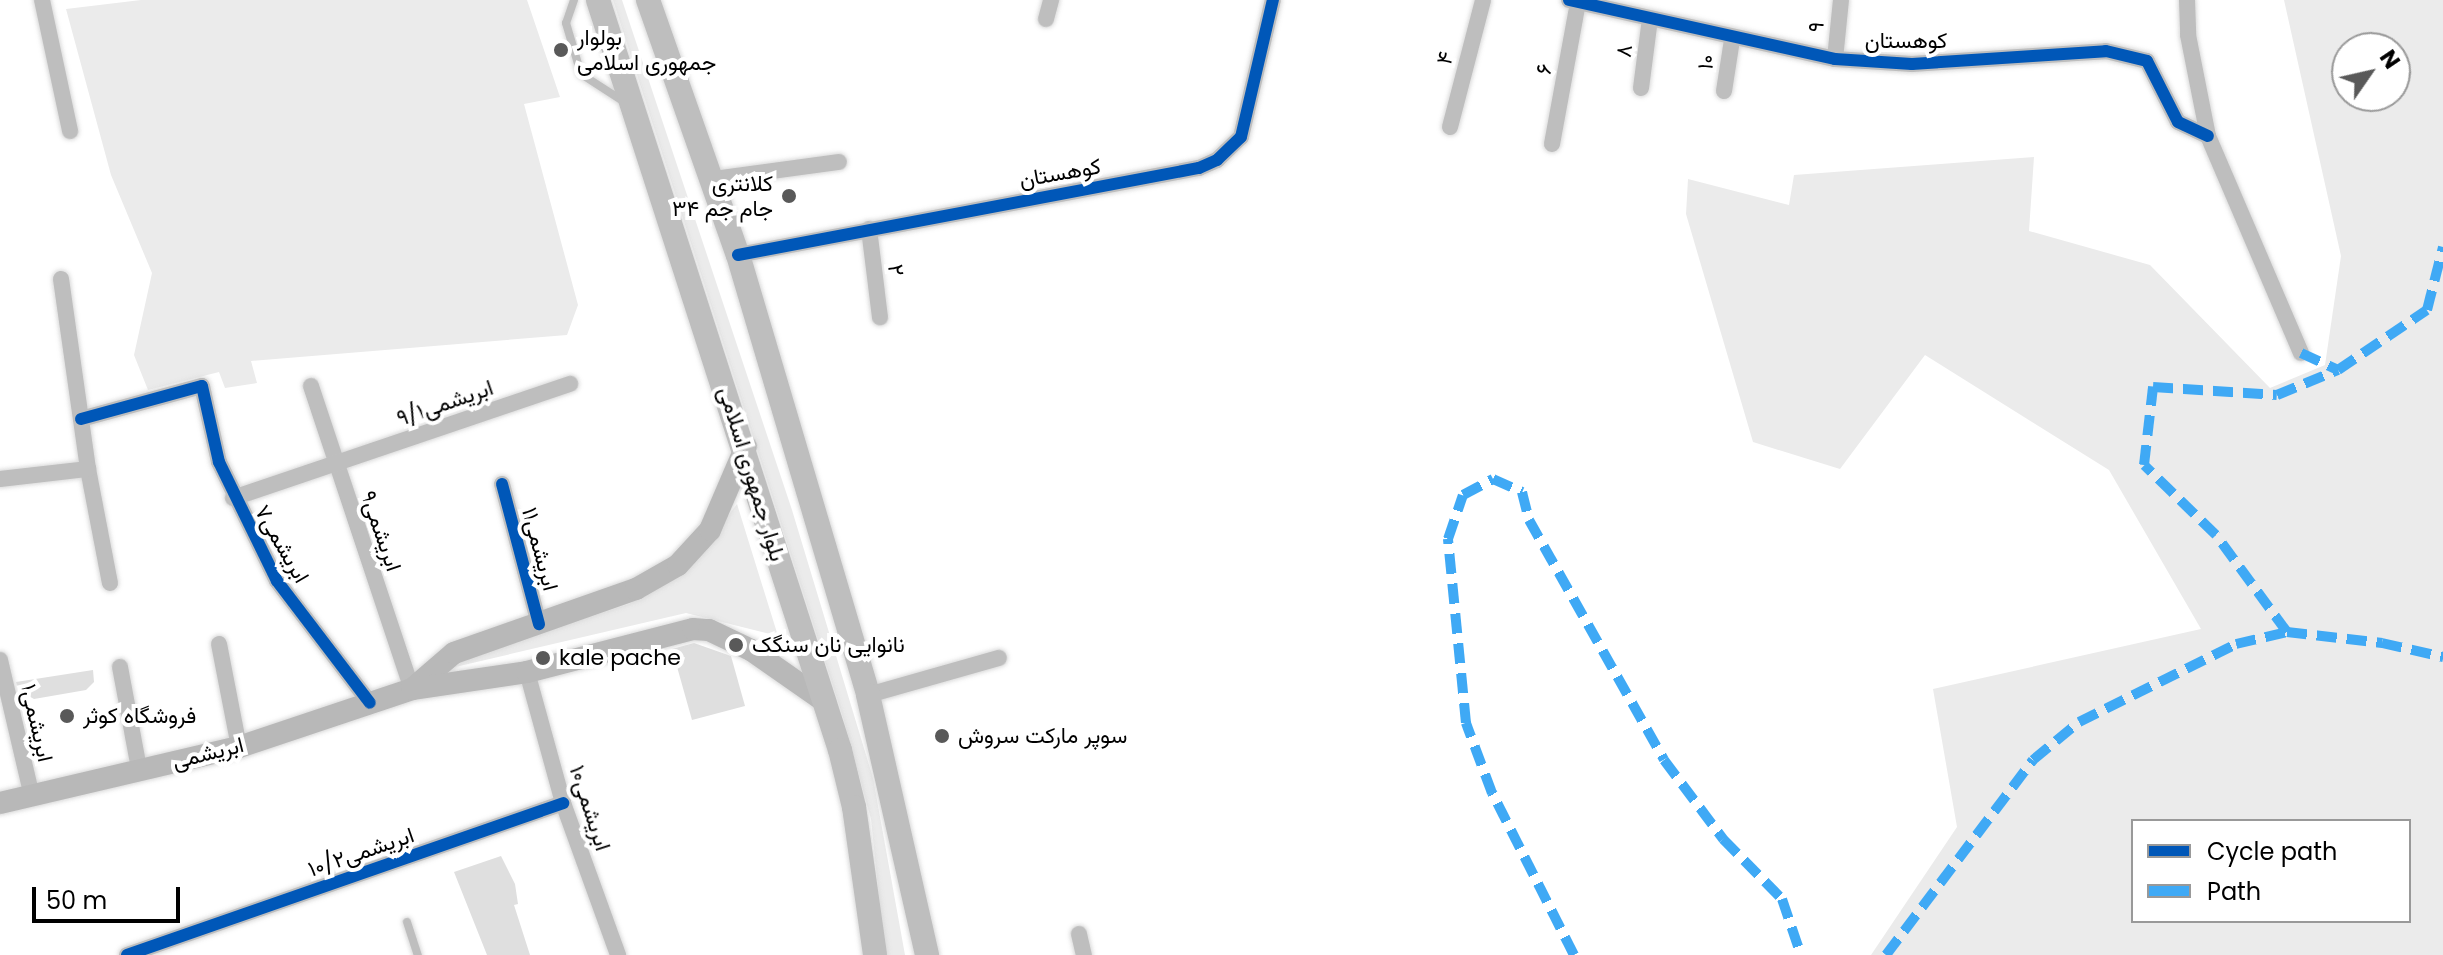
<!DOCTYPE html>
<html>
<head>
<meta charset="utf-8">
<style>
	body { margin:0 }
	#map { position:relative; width:2443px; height:955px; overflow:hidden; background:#fff; font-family:Poppins,Vazirmatn,sans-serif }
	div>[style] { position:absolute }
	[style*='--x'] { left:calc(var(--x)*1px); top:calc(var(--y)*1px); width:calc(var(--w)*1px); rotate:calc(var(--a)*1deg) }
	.green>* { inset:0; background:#ebebeb }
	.building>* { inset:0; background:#dfdfdf }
	.roads { filter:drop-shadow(0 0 2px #dbdbdb) drop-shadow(0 0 2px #dbdbdb) }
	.service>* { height:8px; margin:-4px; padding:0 4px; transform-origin:4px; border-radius:4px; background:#bebebe }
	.minor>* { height:16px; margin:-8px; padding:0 8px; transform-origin:8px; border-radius:8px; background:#bebebe }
	.secondary>* { height:22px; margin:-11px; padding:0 11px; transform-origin:11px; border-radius:11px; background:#b8b8b8 }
	.primary>* { height:24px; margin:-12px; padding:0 12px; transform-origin:12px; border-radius:12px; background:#bebebe }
	.quiet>* { height:10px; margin-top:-5px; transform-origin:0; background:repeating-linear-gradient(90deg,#3fa9f5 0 20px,transparent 0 30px) }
	.cycleway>* { height:12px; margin:-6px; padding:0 6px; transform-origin:6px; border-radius:6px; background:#0057b8 }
	.dots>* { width:22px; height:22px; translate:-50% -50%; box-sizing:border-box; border:4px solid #fff; border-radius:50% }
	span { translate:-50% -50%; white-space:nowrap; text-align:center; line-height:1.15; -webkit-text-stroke:8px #fff; paint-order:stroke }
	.street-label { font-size:22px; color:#000 }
	.poi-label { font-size:22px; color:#000 }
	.left { translate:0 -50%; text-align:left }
	.right { translate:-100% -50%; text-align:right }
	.legend { position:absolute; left:2131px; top:819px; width:280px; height:104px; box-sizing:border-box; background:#fff; border:2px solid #999; margin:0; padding:10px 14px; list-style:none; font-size:24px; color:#000 }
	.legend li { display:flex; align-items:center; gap:16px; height:40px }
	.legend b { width:40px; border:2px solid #999 }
	.north { position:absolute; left:2331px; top:32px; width:80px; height:80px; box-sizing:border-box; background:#fff; border:2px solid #999; border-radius:50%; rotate:56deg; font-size:22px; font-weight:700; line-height:32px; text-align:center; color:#000 }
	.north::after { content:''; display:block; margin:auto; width:28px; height:36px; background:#595959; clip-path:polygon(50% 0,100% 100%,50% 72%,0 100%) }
	.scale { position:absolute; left:32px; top:887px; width:148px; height:36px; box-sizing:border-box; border:4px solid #000; border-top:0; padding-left:10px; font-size:24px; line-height:28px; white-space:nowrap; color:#000; -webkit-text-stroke:6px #fff; paint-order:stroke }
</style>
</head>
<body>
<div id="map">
	<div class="green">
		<div style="clip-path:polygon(141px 0,527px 0,560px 97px,524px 104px,578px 305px,567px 335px,251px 361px,257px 383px,225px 388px,219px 372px,148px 390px,134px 355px,152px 273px,111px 175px,66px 9px)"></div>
		<div style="clip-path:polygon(613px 0,622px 0,792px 510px,873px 778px,905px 955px,885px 955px,871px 819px,843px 717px)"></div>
		<div style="clip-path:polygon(evenodd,2284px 0,2443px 0,2443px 955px,1871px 955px,1957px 827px,1933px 689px,2201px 629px,2109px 470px,1925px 355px,1840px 469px,1753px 442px,1686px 214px,1688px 179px,1789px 205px,1794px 175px,2034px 157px,2029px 231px,2150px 265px,2270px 388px,2325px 365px,2341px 256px,2284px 0,2395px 48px,2395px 96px,2347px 96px,2347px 48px,2395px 48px,2284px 0,2409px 821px,2409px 921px,2133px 921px,2133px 821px,2409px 821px)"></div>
		<div style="clip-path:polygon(737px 504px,778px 636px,686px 613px,455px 667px,448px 663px,629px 604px,685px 572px)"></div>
	</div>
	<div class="building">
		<div style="clip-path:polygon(694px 643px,731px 656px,745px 706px,692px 720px,672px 649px)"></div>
		<div style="clip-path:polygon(93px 670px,94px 682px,86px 690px,34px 699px,18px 690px,16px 682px)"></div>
		<div style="clip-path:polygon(501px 856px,515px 884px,518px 904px,514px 905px,530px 955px,487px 955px,454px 872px)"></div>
	</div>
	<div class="roads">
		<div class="service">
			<div style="--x:574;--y:0;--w:24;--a:109"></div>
			<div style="--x:566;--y:23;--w:53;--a:73.6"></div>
			<div style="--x:581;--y:74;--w:50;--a:32.7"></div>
			<div style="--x:407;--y:922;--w:35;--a:72"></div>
		</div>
		<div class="minor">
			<div style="--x:42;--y:0;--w:134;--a:77.9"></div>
			<div style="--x:1569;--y:0;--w:272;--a:12.5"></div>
			<div style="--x:1835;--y:59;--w:77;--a:3.7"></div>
			<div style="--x:1912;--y:64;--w:194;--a:-3.8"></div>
			<div style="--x:2106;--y:51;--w:42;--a:13.7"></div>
			<div style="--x:2147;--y:61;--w:68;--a:63.1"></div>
			<div style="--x:2178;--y:122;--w:33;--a:25"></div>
			<div style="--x:2187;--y:0;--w:35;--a:88"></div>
			<div style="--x:2188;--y:35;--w:103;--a:78.8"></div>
			<div style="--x:2208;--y:136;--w:236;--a:66.8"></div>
			<div style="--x:1046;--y:19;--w:20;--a:-75"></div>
			<div style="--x:1835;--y:59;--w:59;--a:-84.2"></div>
			<div style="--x:1641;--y:88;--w:70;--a:-82.6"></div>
			<div style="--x:1724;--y:91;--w:52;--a:-81.1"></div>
			<div style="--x:1450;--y:127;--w:131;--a:-75.4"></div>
			<div style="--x:1552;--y:144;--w:143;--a:-79.6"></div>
			<div style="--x:713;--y:179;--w:127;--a:-7.7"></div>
			<div style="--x:869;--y:229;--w:89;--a:82.9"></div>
			<div style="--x:738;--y:255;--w:469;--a:-10.7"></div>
			<div style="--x:1199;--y:168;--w:20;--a:-24"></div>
			<div style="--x:1217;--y:160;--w:33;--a:-44"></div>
			<div style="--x:1241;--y:137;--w:141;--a:-76.9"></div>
			<div style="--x:61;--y:279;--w:192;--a:81.9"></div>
			<div style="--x:88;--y:469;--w:116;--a:79.1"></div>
			<div style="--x:311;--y:386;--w:319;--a:71.6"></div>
			<div style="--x:81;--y:419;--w:125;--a:-15.3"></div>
			<div style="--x:202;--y:386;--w:78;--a:77.4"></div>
			<div style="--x:219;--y:462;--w:132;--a:64"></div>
			<div style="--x:277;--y:581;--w:153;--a:52.7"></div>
			<div style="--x:0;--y:479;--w:89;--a:-6.5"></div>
			<div style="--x:502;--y:484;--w:145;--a:75.2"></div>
			<div style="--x:233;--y:498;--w:356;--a:-18.7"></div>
			<div style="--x:219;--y:644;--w:105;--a:79"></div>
			<div style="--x:0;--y:660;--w:140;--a:76.8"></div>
			<div style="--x:120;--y:667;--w:104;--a:79.4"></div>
			<div style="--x:527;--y:672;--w:136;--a:74.6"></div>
			<div style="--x:563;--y:803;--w:162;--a:70.1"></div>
			<div style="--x:868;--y:695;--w:136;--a:-15.8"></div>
			<div style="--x:1079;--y:934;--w:22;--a:77"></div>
			<div style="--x:127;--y:955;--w:462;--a:-19.2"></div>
		</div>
		<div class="secondary">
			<div style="--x:412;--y:689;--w:55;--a:-40.6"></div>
			<div style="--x:454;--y:653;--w:193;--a:-19.4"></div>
			<div style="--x:636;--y:589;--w:48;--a:-29.7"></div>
			<div style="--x:678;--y:565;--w:47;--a:-47.6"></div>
			<div style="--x:710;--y:530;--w:91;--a:-66.8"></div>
			<div style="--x:0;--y:803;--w:245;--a:-13.2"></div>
			<div style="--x:239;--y:747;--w:182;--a:-18.5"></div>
			<div style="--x:412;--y:689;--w:116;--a:-8.4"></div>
			<div style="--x:527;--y:672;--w:171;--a:-14.5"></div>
			<div style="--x:693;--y:629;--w:16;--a:4"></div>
			<div style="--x:709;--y:630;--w:47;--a:25.5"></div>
			<div style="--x:751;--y:650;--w:89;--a:34.9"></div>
		</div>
		<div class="primary">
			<div style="--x:598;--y:0;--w:788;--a:72.12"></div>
			<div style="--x:840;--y:750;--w:59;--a:76.2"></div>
			<div style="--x:854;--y:807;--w:149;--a:81.9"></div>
			<div style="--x:648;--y:0;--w:270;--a:70.6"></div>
			<div style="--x:738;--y:255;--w:459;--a:73.5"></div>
			<div style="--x:868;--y:695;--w:267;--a:77.2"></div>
		</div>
	</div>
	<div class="quiet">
		<div style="--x:2301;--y:353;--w:41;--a:24.7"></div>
		<div style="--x:2338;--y:370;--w:107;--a:-34"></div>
		<div style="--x:2427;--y:310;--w:65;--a:-75.7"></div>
		<div style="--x:2287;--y:632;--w:120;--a:-126.2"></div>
		<div style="--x:2216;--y:535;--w:100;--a:-135.8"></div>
		<div style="--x:2144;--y:465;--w:79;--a:-83.4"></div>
		<div style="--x:2153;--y:387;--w:124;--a:3.7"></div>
		<div style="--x:2277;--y:395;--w:66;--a:-22.3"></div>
		<div style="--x:1574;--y:955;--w:182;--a:-116.8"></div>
		<div style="--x:1492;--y:793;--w:75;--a:-110.4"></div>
		<div style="--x:1466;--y:723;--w:185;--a:-95.6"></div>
		<div style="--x:1448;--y:539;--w:46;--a:-71.2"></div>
		<div style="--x:1463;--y:495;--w:34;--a:-28"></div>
		<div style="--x:1493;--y:479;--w:32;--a:24"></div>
		<div style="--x:1522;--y:492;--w:29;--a:76"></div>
		<div style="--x:1529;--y:520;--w:275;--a:60.6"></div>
		<div style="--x:1664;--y:760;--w:99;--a:53.2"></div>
		<div style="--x:1723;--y:839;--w:84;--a:45.5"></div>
		<div style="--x:1782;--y:899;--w:59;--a:71.3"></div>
		<div style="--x:1886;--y:955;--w:244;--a:-53"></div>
		<div style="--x:2033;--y:760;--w:60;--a:-39.6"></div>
		<div style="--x:2079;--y:722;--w:175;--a:-26.4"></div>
		<div style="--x:2236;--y:644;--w:52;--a:-13.2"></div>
		<div style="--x:2287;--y:632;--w:96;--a:6.6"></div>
		<div style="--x:2382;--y:643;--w:63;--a:12.9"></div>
	</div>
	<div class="cycleway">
		<div style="--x:1569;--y:0;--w:272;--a:12.5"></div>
		<div style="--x:1835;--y:59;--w:77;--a:3.7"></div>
		<div style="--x:1912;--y:64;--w:194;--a:-3.8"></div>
		<div style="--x:2106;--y:51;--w:42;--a:13.7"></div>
		<div style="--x:2147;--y:61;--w:68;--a:63.1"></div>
		<div style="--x:2178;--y:122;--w:33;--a:25"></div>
		<div style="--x:738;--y:255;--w:469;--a:-10.7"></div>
		<div style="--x:1199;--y:168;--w:20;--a:-24"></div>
		<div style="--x:1217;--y:160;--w:33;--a:-44"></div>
		<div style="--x:1241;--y:137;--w:141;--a:-76.9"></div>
		<div style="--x:81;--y:419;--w:125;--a:-15.3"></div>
		<div style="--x:202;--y:386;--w:78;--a:77.4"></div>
		<div style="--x:219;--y:462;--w:132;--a:64"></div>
		<div style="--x:277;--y:581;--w:153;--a:52.7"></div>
		<div style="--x:502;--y:484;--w:145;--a:75.2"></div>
		<div style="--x:127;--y:955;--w:462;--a:-19.2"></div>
	</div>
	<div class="dots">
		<div style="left:561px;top:50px;background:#595959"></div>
		<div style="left:789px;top:196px;background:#595959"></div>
		<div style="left:736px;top:645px;background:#595959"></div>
		<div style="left:543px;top:658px;background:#595959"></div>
		<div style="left:67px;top:716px;background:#595959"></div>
		<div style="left:942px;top:736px;background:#595959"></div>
	</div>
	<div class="street-label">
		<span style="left:1816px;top:27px;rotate:-84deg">۹</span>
		<span style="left:1906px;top:41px">کوهستان</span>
		<span style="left:1624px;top:51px;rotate:-83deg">۸</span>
		<span style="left:1445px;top:58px;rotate:-75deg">۴</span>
		<span style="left:1706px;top:62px;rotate:-81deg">۱۰</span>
		<span style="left:1544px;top:69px;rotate:-80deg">۶</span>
		<span style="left:1060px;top:173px;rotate:-10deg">کوهستان</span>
		<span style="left:896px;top:270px;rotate:83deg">۲</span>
		<span style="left:445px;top:403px;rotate:-19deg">۹/۱ابریشمی</span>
		<span style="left:752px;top:474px;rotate:73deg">بلوار جمهوری اسلامی</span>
		<span style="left:381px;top:531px;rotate:71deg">ابریشمی۹</span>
		<span style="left:282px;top:544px;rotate:60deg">ابریشمی۷</span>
		<span style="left:540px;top:549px;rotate:75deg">ابریشمی۱۱</span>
		<span style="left:37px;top:723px;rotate:77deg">ابریشمی۱</span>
		<span style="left:208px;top:753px;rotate:-14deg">ابریشمی</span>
		<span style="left:590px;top:808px;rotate:72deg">ابریشمی۱۰</span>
		<span style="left:361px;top:852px;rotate:-19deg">۱۰/۲ابریشمی</span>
	</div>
	<div class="poi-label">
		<span class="left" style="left:577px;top:50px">بولوار<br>جمهوری اسلامی</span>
		<span class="right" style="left:773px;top:196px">کلانتری<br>۳۴ جام جم</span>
		<span class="left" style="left:752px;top:645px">نانوایی نان سنگک</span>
		<span class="left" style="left:559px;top:658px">kale pache</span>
		<span class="left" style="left:83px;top:716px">فروشگاه کوثر</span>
		<span class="left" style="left:958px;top:736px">سوپر مارکت سروش</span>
	</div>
	<ul class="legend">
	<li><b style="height:10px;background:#0057b8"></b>Cycle path</li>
	<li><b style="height:10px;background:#3fa9f5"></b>Path</li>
	</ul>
	<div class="north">N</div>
	<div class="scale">50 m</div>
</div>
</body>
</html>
